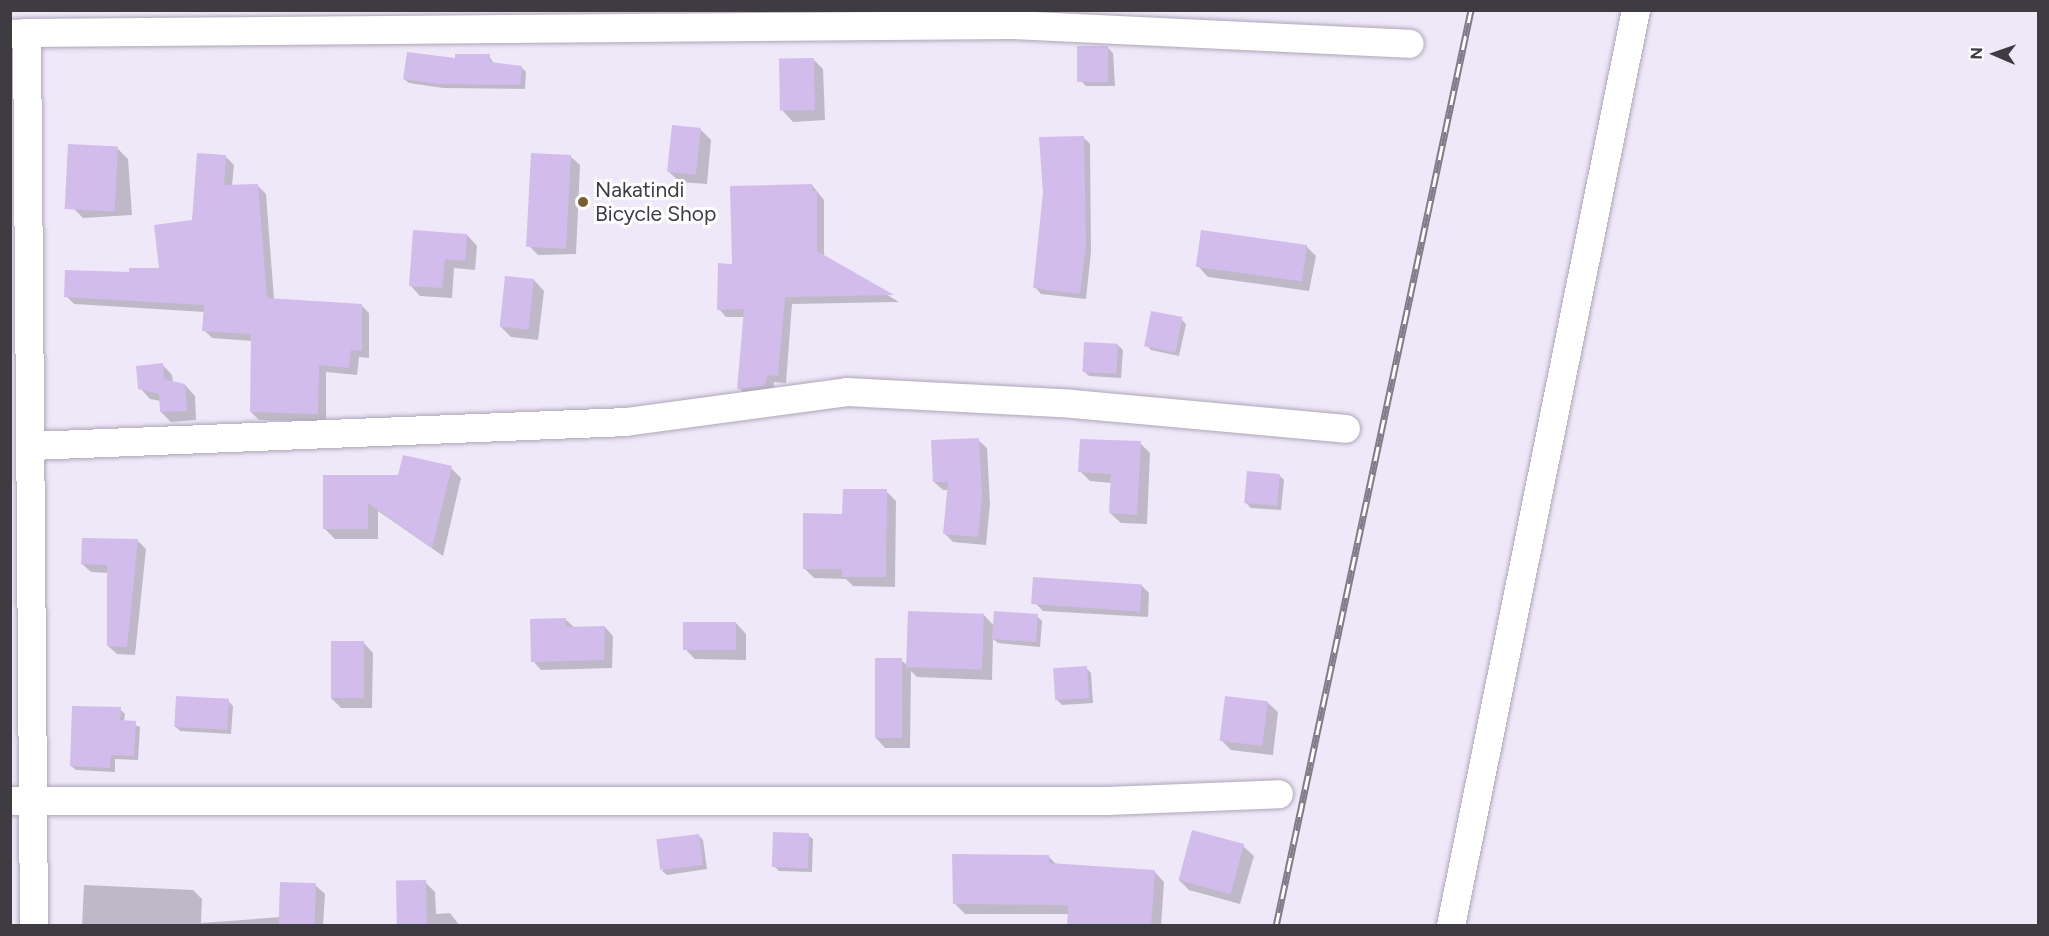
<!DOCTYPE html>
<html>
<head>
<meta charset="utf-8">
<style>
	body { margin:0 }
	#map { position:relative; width:2049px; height:936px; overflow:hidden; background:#efe8f9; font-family:Figtree,sans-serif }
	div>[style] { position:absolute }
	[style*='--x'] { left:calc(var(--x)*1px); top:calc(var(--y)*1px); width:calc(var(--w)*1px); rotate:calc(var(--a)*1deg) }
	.shadow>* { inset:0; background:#0003 }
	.building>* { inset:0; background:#d2bcec; transform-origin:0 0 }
	.roads { filter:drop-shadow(0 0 2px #ada6b6) drop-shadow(0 0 2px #ada6b6) }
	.minor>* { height:28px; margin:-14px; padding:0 14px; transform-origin:14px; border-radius:14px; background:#fff }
	.rail>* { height:7px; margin-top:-3.5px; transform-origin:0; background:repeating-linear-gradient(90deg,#fff 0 14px,#817c87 0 28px); box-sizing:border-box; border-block:2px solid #817c87 }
	.dots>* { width:16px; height:16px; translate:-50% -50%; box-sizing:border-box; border:3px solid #fff; border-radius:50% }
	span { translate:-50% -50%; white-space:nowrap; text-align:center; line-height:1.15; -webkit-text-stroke:6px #fff; paint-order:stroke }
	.poi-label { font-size:21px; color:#3e3b42 }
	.left { translate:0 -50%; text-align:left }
	.frame { position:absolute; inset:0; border:12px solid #3e3b42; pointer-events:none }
	.north { position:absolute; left:1965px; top:24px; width:60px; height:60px; -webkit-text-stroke:4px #fff; paint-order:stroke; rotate:272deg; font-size:16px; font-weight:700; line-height:24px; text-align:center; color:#3e3b42 }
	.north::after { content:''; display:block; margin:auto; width:21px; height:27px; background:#3e3b42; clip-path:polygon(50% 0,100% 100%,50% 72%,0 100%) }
</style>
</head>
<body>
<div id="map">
	<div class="shadow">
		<div style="clip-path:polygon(1108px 48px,1113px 53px,1115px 86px,1086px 86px,1081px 81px)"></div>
		<div style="clip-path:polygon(489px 56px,494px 64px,521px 67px,526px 72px,525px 89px,443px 88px,409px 83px,404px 79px)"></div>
		<div style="clip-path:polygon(813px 59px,823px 69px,825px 120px,793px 122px,783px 111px)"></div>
		<div style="clip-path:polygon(701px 130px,711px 140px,707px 184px,680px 182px,669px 172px)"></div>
		<div style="clip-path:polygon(1084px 138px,1090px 144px,1091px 252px,1086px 299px,1041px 294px,1035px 287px)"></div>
		<div style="clip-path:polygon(118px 149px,128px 159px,132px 215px,83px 218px,73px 208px)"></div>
		<div style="clip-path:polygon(570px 156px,580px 165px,576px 254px,538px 255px,529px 246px)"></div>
		<div style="clip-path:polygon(226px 157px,234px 165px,232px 186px,258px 186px,266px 194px,274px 299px,361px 305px,369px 313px,369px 358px,359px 357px,357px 375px,326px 372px,326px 421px,259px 420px,251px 412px,252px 341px,212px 338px,204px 330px,205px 312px,74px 304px,66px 296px,131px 274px,161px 270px,193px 221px)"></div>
		<div style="clip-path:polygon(812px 185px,824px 200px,824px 256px,899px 302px,792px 304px,786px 383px,774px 382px,773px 394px,747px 396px,739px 388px,745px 317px,726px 317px,719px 309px,733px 265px)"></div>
		<div style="clip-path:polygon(467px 235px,477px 246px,475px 270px,454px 268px,452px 298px,420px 296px,410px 285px)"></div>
		<div style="clip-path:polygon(1306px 246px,1316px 256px,1309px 291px,1208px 277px,1198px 266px)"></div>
		<div style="clip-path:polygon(534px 280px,544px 291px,538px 340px,511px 337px,501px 327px)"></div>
		<div style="clip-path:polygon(1181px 319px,1186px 324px,1179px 356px,1151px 350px,1146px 345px)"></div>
		<div style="clip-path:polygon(1118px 345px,1123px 350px,1121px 378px,1089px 376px,1084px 371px)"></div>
		<div style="clip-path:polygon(162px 364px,172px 375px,173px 382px,185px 385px,195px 396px,196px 420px,171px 422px,161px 412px,161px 401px,150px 399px,140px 388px)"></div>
		<div style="clip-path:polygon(978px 440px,987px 448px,990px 504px,986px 545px,953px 542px,945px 534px,949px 490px,943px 490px,934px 482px)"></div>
		<div style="clip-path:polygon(1140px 443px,1150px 453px,1147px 524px,1121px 523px,1110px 513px,1112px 483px,1090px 481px,1080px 471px)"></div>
		<div style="clip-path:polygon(451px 468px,461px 478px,443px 556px,378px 511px,378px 539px,335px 539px,325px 529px,399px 477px)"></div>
		<div style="clip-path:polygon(1279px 475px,1284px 480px,1281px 510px,1251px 508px,1246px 503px)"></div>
		<div style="clip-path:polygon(886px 491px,896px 501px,895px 587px,853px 586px,846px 579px,814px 578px,804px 568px,844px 515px)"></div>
		<div style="clip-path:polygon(137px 540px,146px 549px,135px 655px,117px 654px,108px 646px,109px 573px,91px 572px,82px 564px)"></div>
		<div style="clip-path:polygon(1141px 585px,1149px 593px,1148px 617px,1043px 611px,1035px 603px)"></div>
		<div style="clip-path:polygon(984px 615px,994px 626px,1037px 616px,1042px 621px,1040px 647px,998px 643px,993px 639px,992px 680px,917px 677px,911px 671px,910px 748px,885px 748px,875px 737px,901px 660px,907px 665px)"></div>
		<div style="clip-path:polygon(565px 619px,575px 628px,605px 627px,613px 636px,612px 668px,541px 670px,533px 661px)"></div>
		<div style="clip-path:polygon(736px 623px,746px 634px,746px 660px,695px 659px,685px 649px)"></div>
		<div style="clip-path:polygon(363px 642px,373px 653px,372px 708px,341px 708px,331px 698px)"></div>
		<div style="clip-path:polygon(1086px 668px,1091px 673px,1093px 703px,1062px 705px,1057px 700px)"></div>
		<div style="clip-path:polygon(228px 701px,233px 706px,231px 734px,180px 731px,175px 726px)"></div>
		<div style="clip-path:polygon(1267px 702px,1278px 712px,1273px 755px,1231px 750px,1221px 740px)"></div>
		<div style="clip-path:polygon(120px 709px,125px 714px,124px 721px,140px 727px,138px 760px,115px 759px,115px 772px,76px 770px,71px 766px)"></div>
		<div style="clip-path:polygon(698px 835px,703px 840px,707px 869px,667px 875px,662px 871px)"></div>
		<div style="clip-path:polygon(808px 835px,813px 839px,812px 872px,779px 871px,774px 866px)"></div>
		<div style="clip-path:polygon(1243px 846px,1254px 856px,1240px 904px,1189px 890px,1179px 880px)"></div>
		<div style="clip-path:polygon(1049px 857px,1057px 865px,1154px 871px,1164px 882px,1161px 926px,1069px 926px,1069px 914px,965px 914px,954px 903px)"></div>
		<div style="clip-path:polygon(425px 882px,435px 892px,436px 914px,450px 913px,460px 926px,399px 926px)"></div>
		<div style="clip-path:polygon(84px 885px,193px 890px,202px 899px,201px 923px,281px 917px,315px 885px,325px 894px,323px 926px,82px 926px)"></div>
	</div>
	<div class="building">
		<div style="left:1077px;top:46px;width:31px;height:36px"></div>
		<div style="clip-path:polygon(407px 52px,455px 58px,455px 54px,490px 54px,490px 62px,522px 66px,520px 85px,437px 84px,403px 79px)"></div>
		<div style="left:814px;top:58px;width:52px;height:35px;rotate:89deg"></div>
		<div style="left:672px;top:125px;width:29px;height:47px;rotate:6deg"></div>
		<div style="clip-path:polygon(1084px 136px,1086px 245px,1080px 294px,1033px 288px,1043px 193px,1039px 137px)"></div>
		<div style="left:68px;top:144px;width:50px;height:65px;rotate:3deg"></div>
		<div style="clip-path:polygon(197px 153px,226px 155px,224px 185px,258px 184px,267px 298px,362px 304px,362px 351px,351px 350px,349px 368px,319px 365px,318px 414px,250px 412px,251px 334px,202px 331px,204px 305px,64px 297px,65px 270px,129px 272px,129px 268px,159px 268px,154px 225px,192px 220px)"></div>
		<div style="left:531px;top:153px;width:40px;height:94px;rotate:3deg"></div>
		<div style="clip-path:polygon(812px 184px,812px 191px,817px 191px,817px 251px,894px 295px,785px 297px,778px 376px,767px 375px,765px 386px,737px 389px,744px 309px,717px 310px,718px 263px,732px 264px,730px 186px)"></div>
		<div style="clip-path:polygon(413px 230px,467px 234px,465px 261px,445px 259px,442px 288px,409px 286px)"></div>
		<div style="left:1201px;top:230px;width:107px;height:37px;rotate:8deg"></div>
		<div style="left:505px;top:276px;width:29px;height:51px;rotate:6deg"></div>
		<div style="left:1151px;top:311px;width:32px;height:36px;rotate:11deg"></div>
		<div style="left:1084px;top:342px;width:34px;height:30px;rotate:3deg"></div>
		<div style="clip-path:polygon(163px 363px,164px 379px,185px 384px,187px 411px,160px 412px,159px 394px,138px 389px,136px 366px)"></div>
		<div style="clip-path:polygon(979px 438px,982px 496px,978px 537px,943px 534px,948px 482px,933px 482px,931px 440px)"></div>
		<div style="clip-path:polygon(1080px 439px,1141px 441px,1137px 515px,1109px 513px,1111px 474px,1078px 472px)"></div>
		<div style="clip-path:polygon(403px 455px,452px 466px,432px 548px,368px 503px,368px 529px,323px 529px,323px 475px,398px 475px)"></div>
		<div style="left:1247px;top:471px;width:33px;height:32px;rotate:5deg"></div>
		<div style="clip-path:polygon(843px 489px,887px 489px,886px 577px,842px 577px,842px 569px,803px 569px,803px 513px,842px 514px)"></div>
		<div style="clip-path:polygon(82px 538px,138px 539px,127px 647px,107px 646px,107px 565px,81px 564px)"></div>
		<div style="left:1033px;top:577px;width:109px;height:27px;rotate:4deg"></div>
		<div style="left:908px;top:611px;width:76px;height:56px;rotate:2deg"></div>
		<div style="left:994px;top:611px;width:44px;height:28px;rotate:4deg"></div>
		<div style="clip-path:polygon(566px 618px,566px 627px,605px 626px,604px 660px,531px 662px,530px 619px)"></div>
		<div style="left:683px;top:622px;width:53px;height:28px"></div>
		<div style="left:331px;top:641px;width:33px;height:57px"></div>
		<div style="left:875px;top:658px;width:27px;height:80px"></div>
		<div style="left:1087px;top:666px;width:32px;height:34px;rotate:86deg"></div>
		<div style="left:176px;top:696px;width:53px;height:31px;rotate:3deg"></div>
		<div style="left:1225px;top:696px;width:43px;height:45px;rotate:7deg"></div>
		<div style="clip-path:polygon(72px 706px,121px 707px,120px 720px,136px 721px,134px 756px,111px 755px,110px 768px,70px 766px)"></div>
		<div style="left:1192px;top:830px;width:54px;height:52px;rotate:15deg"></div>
		<div style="left:773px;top:832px;width:36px;height:35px;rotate:2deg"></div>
		<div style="left:699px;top:834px;width:31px;height:43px;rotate:83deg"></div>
		<div style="clip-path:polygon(952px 854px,1049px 855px,1049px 863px,1155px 870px,1151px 926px,1067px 926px,1068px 905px,953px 904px)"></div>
		<div style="left:426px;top:880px;width:46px;height:30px;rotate:89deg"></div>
		<div style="left:280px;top:882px;width:36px;height:44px;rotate:2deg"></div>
	</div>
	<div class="roads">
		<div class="minor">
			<div style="--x:27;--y:33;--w:984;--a:-0.47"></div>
			<div style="--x:1011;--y:25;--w:399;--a:2.7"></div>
			<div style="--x:10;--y:34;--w:17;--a:-3"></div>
			<div style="--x:27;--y:33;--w:893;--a:89.55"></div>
			<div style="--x:32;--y:446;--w:594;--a:-2.31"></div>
			<div style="--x:626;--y:422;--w:223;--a:-7.7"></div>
			<div style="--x:847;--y:392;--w:226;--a:3"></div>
			<div style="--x:1073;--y:404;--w:274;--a:5.2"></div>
			<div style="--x:10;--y:801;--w:1098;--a:0"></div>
			<div style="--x:1108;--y:801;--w:171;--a:-2.3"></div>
			<div style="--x:1451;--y:926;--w:934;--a:-78.58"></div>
		</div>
	</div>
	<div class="rail">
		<div style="--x:1276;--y:926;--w:937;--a:-77.98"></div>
	</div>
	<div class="dots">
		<div style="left:583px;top:202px;background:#795e30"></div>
	</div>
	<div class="poi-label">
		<span class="left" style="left:595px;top:202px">Nakatindi<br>Bicycle Shop</span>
	</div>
	<div class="frame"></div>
	<div class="north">N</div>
</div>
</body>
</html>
